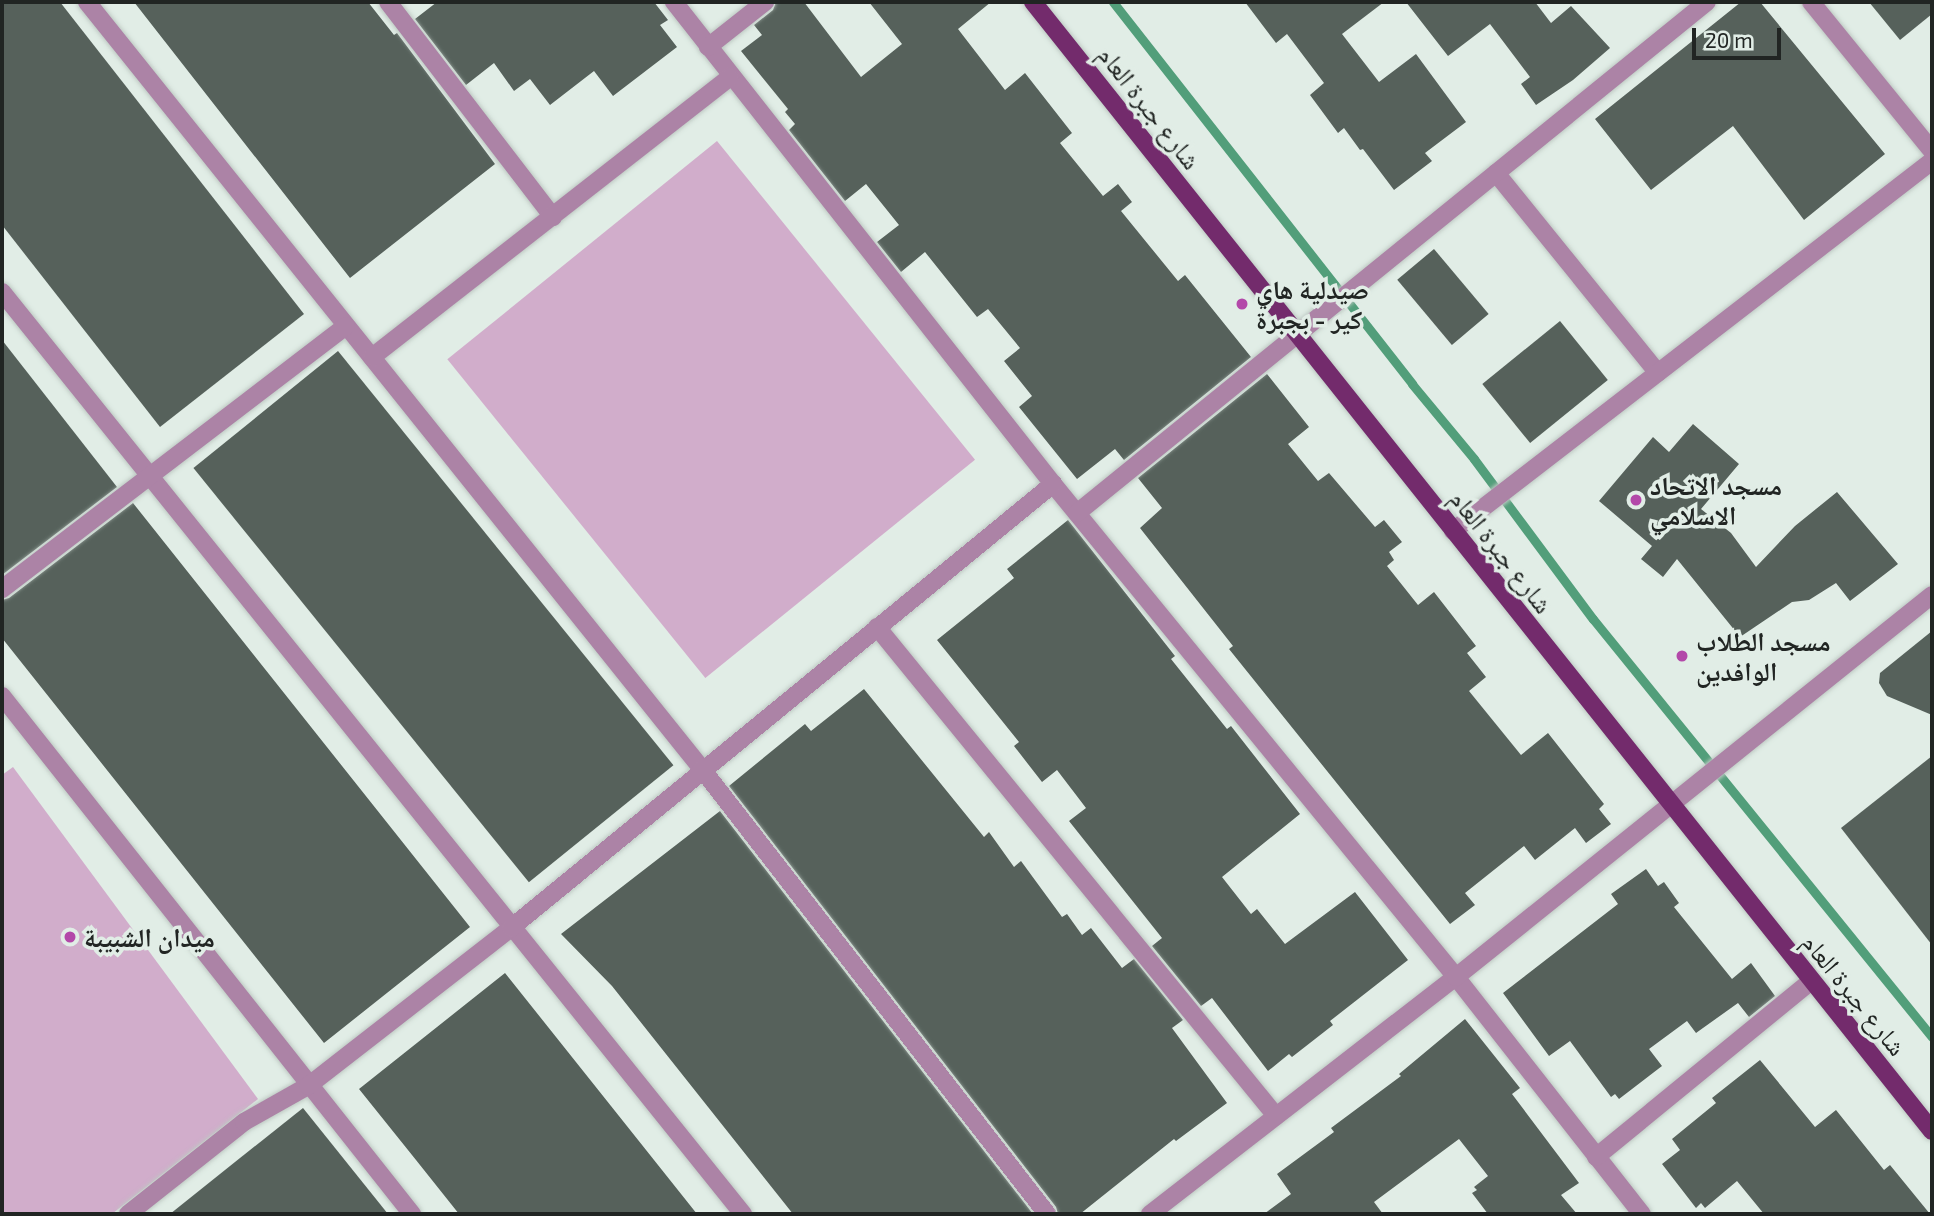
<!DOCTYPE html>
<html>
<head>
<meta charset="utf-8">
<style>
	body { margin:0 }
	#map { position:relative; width:1934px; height:1216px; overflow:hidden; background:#e1ede6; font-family:"Exo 2","Noto Naskh Arabic",sans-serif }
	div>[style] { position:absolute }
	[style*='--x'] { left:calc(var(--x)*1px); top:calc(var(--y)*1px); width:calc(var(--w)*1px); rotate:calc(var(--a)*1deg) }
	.green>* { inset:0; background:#d1adcb; transform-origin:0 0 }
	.stream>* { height:9px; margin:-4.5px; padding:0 4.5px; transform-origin:4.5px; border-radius:4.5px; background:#529e7a }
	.building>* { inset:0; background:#56615b; transform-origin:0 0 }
	.roads { filter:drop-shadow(0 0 2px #bec9c3) drop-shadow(0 0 2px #bec9c3) }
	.minor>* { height:18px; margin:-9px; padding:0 9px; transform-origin:9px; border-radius:9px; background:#ac83a6 }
	.major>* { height:18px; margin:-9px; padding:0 9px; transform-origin:9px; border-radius:9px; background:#732b6c }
	.dots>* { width:19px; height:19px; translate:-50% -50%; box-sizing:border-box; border:4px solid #e1ede6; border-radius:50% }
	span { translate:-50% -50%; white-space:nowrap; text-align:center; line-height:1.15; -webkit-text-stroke:7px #e1ede6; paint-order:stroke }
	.street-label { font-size:26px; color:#212523 }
	.poi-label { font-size:26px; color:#212523; font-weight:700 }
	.left { translate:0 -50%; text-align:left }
	.frame { position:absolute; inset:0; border:4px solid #212523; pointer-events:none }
	.scale { position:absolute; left:1692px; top:28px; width:89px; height:32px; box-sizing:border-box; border:4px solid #212523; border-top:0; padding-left:9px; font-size:21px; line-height:24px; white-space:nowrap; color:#212523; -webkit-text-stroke:5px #e1ede6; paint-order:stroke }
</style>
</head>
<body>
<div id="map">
	<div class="green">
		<div style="left:717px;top:141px;width:410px;height:347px;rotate:51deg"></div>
		<div style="clip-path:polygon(13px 767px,258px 1099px,112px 1214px,2px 1214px,2px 775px)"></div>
	</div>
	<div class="stream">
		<div style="--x:1113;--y:2;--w:485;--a:51.9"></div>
		<div style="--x:1412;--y:384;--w:97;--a:50.4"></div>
		<div style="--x:1474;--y:459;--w:199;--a:53.4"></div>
		<div style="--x:1593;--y:619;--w:538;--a:50.96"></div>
	</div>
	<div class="building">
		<div style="clip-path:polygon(2px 2px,60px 2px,304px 314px,160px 427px,2px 225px)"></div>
		<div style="clip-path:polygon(134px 2px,368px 2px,394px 35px,397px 33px,495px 164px,350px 278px)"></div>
		<div style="clip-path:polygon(437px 2px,654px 2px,668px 20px,660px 25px,677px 47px,613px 96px,594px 71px,550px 105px,530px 79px,514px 91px,494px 63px,466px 85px,415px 19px)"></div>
		<div style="clip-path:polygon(776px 2px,804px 2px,861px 77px,902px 44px,869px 2px,991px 2px,958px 29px,1005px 90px,1025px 73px,1072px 133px,1060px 143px,1103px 196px,1118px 184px,1132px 202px,1121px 211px,1178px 281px,1185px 275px,1251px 357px,1124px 460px,1115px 449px,1077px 479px,1019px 407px,1032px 396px,1004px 361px,1020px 348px,988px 309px,977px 317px,925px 252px,901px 272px,877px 242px,899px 225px,866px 184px,845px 201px,789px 130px,795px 124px,785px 112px,788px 109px,741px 51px,762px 35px,754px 25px,773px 10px)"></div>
		<div style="clip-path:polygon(1245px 2px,1384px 2px,1342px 34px,1379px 82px,1416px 54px,1466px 122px,1425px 153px,1432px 161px,1394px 190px,1363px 149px,1360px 150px,1344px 128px,1338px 133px,1310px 95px,1324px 83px,1287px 34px,1276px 43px)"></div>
		<div style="clip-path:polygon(1406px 2px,1535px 2px,1551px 23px,1571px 6px,1610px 48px,1573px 80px,1536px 105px,1521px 84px,1530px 77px,1490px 24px,1448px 56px)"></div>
		<div style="clip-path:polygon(1741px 2px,1760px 2px,1885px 154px,1804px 220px,1733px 126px,1651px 190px,1595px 119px)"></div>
		<div style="clip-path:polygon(1869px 2px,1932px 2px,1932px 14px,1900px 40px)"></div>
		<div style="left:1434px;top:249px;width:85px;height:48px;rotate:50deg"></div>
		<div style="left:1560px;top:321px;width:76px;height:100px;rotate:51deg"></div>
		<div style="clip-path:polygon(2px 340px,117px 487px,2px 575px)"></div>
		<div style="left:338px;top:351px;width:533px;height:186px;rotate:51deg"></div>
		<div style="clip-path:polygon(1267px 374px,1309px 427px,1288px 444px,1318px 481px,1329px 473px,1375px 527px,1384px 520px,1402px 542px,1389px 552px,1394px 560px,1387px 566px,1418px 605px,1434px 592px,1476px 646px,1467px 653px,1486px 677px,1469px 691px,1521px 755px,1548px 733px,1604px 804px,1599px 809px,1611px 824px,1586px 843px,1575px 828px,1535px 860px,1524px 846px,1465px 893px,1475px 905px,1450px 924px,1229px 649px,1233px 646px,1140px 528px,1162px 508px,1138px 478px)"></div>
		<div style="clip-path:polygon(1693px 424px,1739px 464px,1701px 509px,1731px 533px,1756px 567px,1795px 526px,1837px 492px,1898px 564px,1850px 601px,1836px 583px,1809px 600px,1792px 602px,1740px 637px,1677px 559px,1663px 577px,1641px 559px,1652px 546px,1599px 501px,1653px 437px,1669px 452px)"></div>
		<div style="clip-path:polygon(133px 503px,470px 927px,324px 1043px,2px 638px,2px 600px,9px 598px)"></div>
		<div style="clip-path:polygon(1068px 520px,1175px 656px,1171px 659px,1227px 729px,1231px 726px,1300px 814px,1222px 877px,1251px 914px,1257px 909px,1285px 944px,1355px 892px,1408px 960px,1330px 1021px,1333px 1025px,1292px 1057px,1289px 1054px,1268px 1071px,1212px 998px,1201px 1006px,1152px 946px,1162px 938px,1069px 821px,1086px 808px,1057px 770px,1042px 782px,1014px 746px,1019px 742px,937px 640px,1014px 578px,1007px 569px)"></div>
		<div style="clip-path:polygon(1932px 631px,1932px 715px,1887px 696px,1879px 683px,1880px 673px)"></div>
		<div style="clip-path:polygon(864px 689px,984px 837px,989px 832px,1014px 867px,1021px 861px,1062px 917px,1067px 914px,1082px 935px,1091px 928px,1122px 968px,1134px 959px,1183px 1020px,1172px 1028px,1227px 1103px,1176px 1141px,1174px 1139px,1080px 1214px,1058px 1214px,1056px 1207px,729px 786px,805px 724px,811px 731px)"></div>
		<div style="clip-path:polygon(1932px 756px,1932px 945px,1841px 828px)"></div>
		<div style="clip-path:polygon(720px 811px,1033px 1214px,793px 1214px,612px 986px,561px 934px)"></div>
		<div style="clip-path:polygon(1646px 869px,1658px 886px,1664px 882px,1679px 903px,1674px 907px,1732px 979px,1751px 963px,1775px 996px,1749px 1017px,1738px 1003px,1696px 1033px,1687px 1021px,1649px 1049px,1662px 1066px,1619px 1099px,1615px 1094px,1611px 1097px,1570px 1041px,1549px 1056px,1503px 993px,1618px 904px,1611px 894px)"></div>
		<div style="clip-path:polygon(505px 973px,611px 1106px,697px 1214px,459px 1214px,416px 1160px,359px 1089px)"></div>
		<div style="clip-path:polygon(1465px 1019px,1520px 1088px,1512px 1094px,1579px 1183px,1561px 1195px,1577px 1214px,1488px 1214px,1472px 1193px,1477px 1190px,1474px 1187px,1488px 1176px,1459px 1139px,1374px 1202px,1383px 1214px,1264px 1214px,1291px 1194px,1277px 1174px,1334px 1132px,1331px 1128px,1401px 1076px,1399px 1074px)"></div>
		<div style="clip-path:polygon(1760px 1060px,1815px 1127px,1836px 1110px,1884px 1170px,1890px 1165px,1930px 1214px,1764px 1214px,1737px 1181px,1705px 1208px,1701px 1203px,1696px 1208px,1662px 1164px,1680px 1150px,1672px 1139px,1716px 1103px,1712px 1098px)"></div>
		<div style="clip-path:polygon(303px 1108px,388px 1214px,170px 1214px,230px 1166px)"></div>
	</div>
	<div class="roads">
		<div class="minor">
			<div style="--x:87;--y:2;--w:983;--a:51.28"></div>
			<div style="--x:702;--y:769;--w:563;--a:52.21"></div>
			<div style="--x:388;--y:2;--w:271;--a:52.5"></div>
			<div style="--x:674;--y:2;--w:613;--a:51.82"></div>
			<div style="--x:1053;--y:484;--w:637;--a:50.74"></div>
			<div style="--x:1456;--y:977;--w:301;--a:51.9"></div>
			<div style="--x:1811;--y:2;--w:192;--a:50.9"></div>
			<div style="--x:708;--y:47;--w:73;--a:-38.3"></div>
			<div style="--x:1496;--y:173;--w:257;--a:51"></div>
			<div style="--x:2;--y:292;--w:1183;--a:51.21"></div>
			<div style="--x:372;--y:357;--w:454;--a:-38"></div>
			<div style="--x:1077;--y:513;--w:811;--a:-39.05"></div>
			<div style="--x:1453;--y:531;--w:605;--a:-37.68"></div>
			<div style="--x:2;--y:589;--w:433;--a:-37.4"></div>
			<div style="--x:877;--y:627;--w:631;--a:50.79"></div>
			<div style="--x:2;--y:696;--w:661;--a:51.64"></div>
			<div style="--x:1596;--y:1157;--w:278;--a:-39.3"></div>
			<div style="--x:128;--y:1214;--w:148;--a:-38.4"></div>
			<div style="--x:244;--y:1122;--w:73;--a:-29.4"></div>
			<div style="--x:308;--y:1086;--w:257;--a:-37.9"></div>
			<div style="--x:511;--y:928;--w:701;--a:-39.32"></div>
			<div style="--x:1150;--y:1214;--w:387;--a:-37.8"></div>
			<div style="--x:1456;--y:977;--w:610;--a:-38.75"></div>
		</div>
		<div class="major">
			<div style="--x:1033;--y:2;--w:1443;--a:51.47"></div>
		</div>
	</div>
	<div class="dots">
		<div style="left:1242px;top:304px;background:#b348a9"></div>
		<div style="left:1636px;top:500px;background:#b348a9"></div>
		<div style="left:1682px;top:656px;background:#b348a9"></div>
		<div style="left:70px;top:937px;background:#b348a9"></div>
	</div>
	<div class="street-label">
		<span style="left:1150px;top:107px;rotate:52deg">شارع جبرة العام</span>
		<span style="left:1502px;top:551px;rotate:52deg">شارع جبرة العام</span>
		<span style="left:1855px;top:994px;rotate:51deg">شارع جبرة العام</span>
	</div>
	<div class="poi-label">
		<span class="left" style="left:1256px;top:304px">صيدلية هاي<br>كير - بجبرة</span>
		<span class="left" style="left:1650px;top:500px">مسجد الاتحاد<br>الاسلامي</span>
		<span class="left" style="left:1696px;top:656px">مسجد الطلاب<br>الوافدين</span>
		<span class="left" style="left:84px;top:937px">ميدان الشبيبة</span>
	</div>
	<div class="frame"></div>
	<div class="scale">20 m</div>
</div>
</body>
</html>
